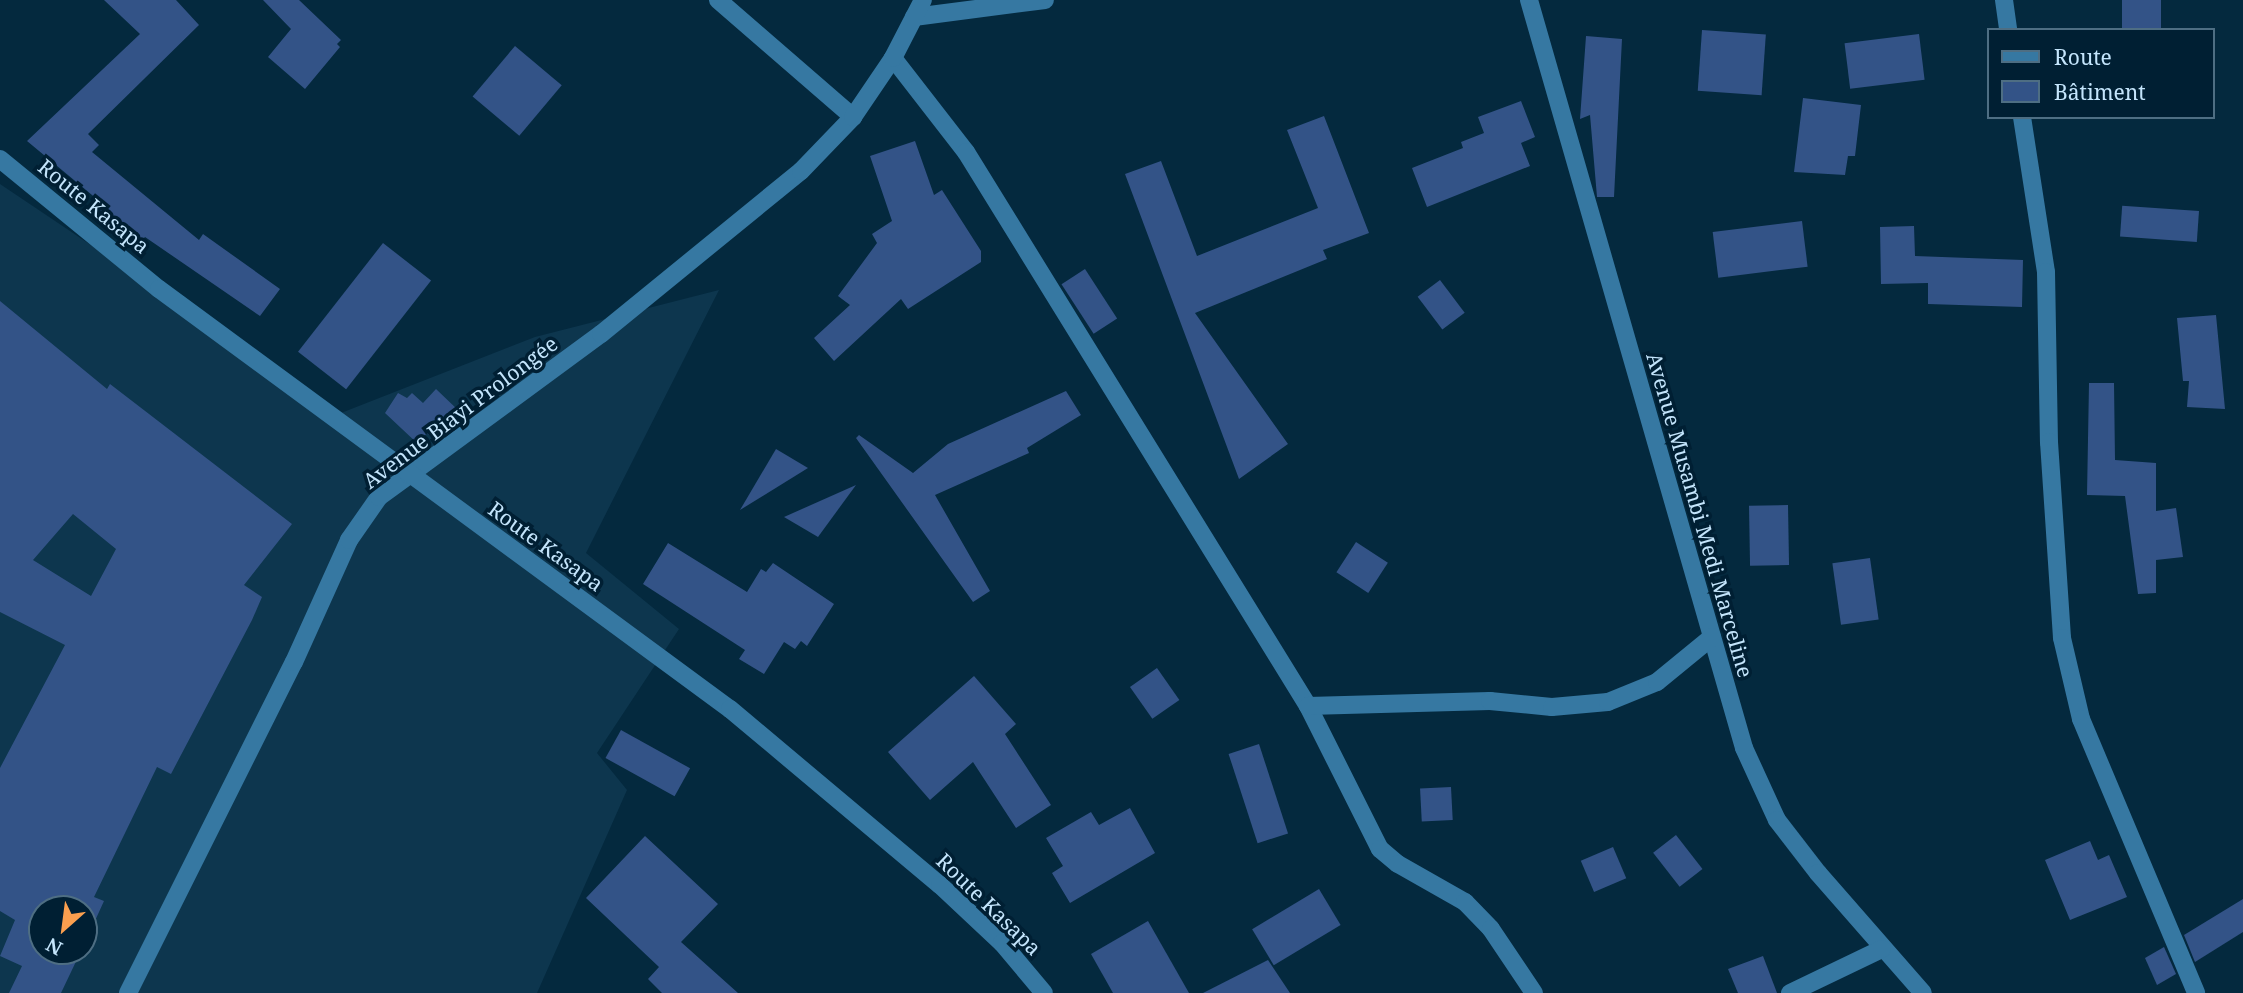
<!DOCTYPE html>
<html>
<head>
<meta charset="utf-8">
<style>
	body { margin:0 }
	#map { position:relative; width:2243px; height:993px; overflow:hidden; background:#04293e; font-family:"Noto Serif",serif }
	div>[style] { position:absolute }
	[style*='--x'] { left:calc(var(--x)*1px); top:calc(var(--y)*1px); width:calc(var(--w)*1px); rotate:calc(var(--a)*1deg) }
	.built>* { inset:0; background:#0d364e }
	.building>* { inset:0; background:#335387; transform-origin:0 0 }
	.minor>* { height:18px; margin:-9px; padding:0 9px; transform-origin:9px; border-radius:9px; background:#3678a2 }
	.tertiary>* { height:18px; margin:-9px; padding:0 9px; transform-origin:9px; border-radius:9px; background:#3678a2 }
	.secondary>* { height:18px; margin:-9px; padding:0 9px; transform-origin:9px; border-radius:9px; background:#3678a2 }
	span { translate:-50% -50%; white-space:nowrap; text-align:center; line-height:1.15; -webkit-text-stroke:7px #001f33; paint-order:stroke }
	.street-label { font-size:21px; color:#c4e5fc }
	.legend { position:absolute; left:1987px; top:28px; width:228px; height:91px; box-sizing:border-box; background:#001f33; border:2px solid #4e6e83; margin:0; padding:9px 12px; list-style:none; font-size:21px; color:#c4e5fc }
	.legend li { display:flex; align-items:center; gap:14px; height:35px }
	.legend b { width:35px; border:2px solid #4e6e83 }
	.north { position:absolute; left:28px; top:895px; width:70px; height:70px; box-sizing:border-box; background:#001f33; border:2px solid #4e6e83; border-radius:50%; rotate:208deg; font-size:19px; font-weight:700; line-height:28px; text-align:center; color:#c4e5fc }
	.north::after { content:''; display:block; margin:auto; width:24px; height:32px; background:#fa9f4f; clip-path:polygon(50% 0,100% 100%,50% 72%,0 100%) }
</style>
</head>
<body>
<div id="map">
	<div class="built">
		<div style="clip-path:polygon(evenodd,0 184px,341px 413px,535px 337px,719px 290px,586px 553px,679px 629px,597px 753px,627px 790px,537px 993px,0 993px,0 184px,42px 909px,84px 909px,84px 951px,42px 951px,42px 909px)"></div>
	</div>
	<div class="building">
		<div style="clip-path:polygon(104px 0,176px 0,199px 25px,88px 134px,99px 145px,92px 152px,199px 240px,203px 234px,280px 289px,260px 316px,145px 237px,139px 244px,94px 205px,98px 200px,27px 141px,140px 34px)"></div>
		<div style="clip-path:polygon(263px 0,299px 0,341px 40px,337px 44px,340px 47px,305px 89px,268px 57px,291px 29px)"></div>
		<div style="left:2122px;top:0;width:39px;height:30px"></div>
		<div style="left:1702px;top:30px;width:64px;height:61px;rotate:4deg"></div>
		<div style="left:1919px;top:34px;width:46px;height:75px;rotate:83deg"></div>
		<div style="clip-path:polygon(1586px 36px,1622px 39px,1614px 197px,1597px 197px,1590px 115px,1580px 119px)"></div>
		<div style="left:515px;top:46px;width:61px;height:66px;rotate:40deg"></div>
		<div style="clip-path:polygon(1803px 98px,1861px 105px,1855px 156px,1848px 156px,1845px 175px,1794px 172px)"></div>
		<div style="clip-path:polygon(1521px 101px,1535px 137px,1521px 143px,1530px 166px,1427px 207px,1412px 168px,1463px 148px,1461px 142px,1484px 133px,1478px 117px)"></div>
		<div style="clip-path:polygon(1324px 116px,1369px 233px,1323px 250px,1327px 259px,1195px 313px,1288px 444px,1239px 479px,1125px 174px,1161px 161px,1197px 256px,1318px 208px,1287px 130px)"></div>
		<div style="clip-path:polygon(915px 141px,934px 195px,942px 190px,981px 251px,981px 262px,908px 309px,901px 299px,834px 361px,814px 338px,850px 305px,838px 296px,877px 243px,872px 234px,892px 221px,870px 156px)"></div>
		<div style="left:2199px;top:211px;width:31px;height:77px;rotate:94deg"></div>
		<div style="left:1802px;top:221px;width:46px;height:90px;rotate:83deg"></div>
		<div style="clip-path:polygon(1914px 226px,1915px 256px,2023px 260px,2022px 307px,1928px 304px,1928px 283px,1881px 284px,1880px 227px)"></div>
		<div style="left:383px;top:243px;width:61px;height:138px;rotate:38deg"></div>
		<div style="left:1085px;top:269px;width:59px;height:28px;rotate:57deg"></div>
		<div style="left:1440px;top:280px;width:41px;height:28px;rotate:53deg"></div>
		<div style="clip-path:polygon(evenodd,0 301px,107px 389px,110px 384px,292px 524px,244px 585px,262px 597px,252px 620px,171px 774px,157px 767px,94px 897px,104px 901px,84px 945px,84px 909px,42px 909px,42px 951px,81px 951px,61px 993px,9px 993px,22px 966px,0 956px,15px 920px,0 911px,0 768px,65px 645px,0 612px,0 301px,73px 514px,116px 549px,91px 596px,33px 560px,73px 514px)"></div>
		<div style="clip-path:polygon(2216px 315px,2225px 409px,2187px 407px,2189px 381px,2183px 381px,2177px 318px)"></div>
		<div style="clip-path:polygon(2089px 383px,2114px 383px,2115px 460px,2156px 463px,2156px 511px,2176px 508px,2183px 557px,2156px 560px,2156px 593px,2138px 594px,2125px 496px,2087px 495px)"></div>
		<div style="clip-path:polygon(436px 389px,459px 411px,433px 439px,427px 433px,418px 444px,385px 413px,398px 393px,407px 398px,412px 393px,423px 403px)"></div>
		<div style="clip-path:polygon(1066px 391px,1081px 415px,1027px 448px,1029px 453px,935px 495px,990px 591px,973px 602px,856px 438px,859px 435px,913px 473px,948px 444px)"></div>
		<div style="clip-path:polygon(776px 449px,808px 468px,740px 510px)"></div>
		<div style="clip-path:polygon(856px 485px,818px 537px,784px 517px)"></div>
		<div style="left:1788px;top:505px;width:60px;height:39px;rotate:89deg"></div>
		<div style="left:1356px;top:542px;width:38px;height:36px;rotate:33deg"></div>
		<div style="clip-path:polygon(668px 543px,747px 592px,761px 569px,766px 572px,773px 563px,834px 604px,807px 646px,801px 641px,795px 649px,784px 642px,764px 674px,739px 659px,745px 650px,643px 584px)"></div>
		<div style="left:1870px;top:558px;width:62px;height:38px;rotate:82deg"></div>
		<div style="left:1157px;top:668px;width:39px;height:33px;rotate:55deg"></div>
		<div style="clip-path:polygon(974px 676px,1016px 724px,1005px 734px,1051px 805px,1016px 828px,973px 762px,930px 800px,888px 752px)"></div>
		<div style="left:621px;top:730px;width:79px;height:32px;rotate:29deg"></div>
		<div style="left:1259px;top:744px;width:94px;height:32px;rotate:72deg"></div>
		<div style="left:1451px;top:787px;width:33px;height:31px;rotate:87deg"></div>
		<div style="clip-path:polygon(1130px 808px,1155px 853px,1070px 903px,1052px 873px,1063px 866px,1046px 838px,1091px 812px,1099px 825px)"></div>
		<div style="left:1676px;top:835px;width:43px;height:29px;rotate:52deg"></div>
		<div style="clip-path:polygon(645px 836px,718px 904px,681px 942px,738px 993px,662px 993px,648px 979px,659px 967px,586px 898px)"></div>
		<div style="clip-path:polygon(2090px 841px,2098px 860px,2109px 855px,2127px 897px,2070px 920px,2045px 860px)"></div>
		<div style="left:1613px;top:847px;width:34px;height:35px;rotate:67deg"></div>
		<div style="left:1319px;top:889px;width:42px;height:78px;rotate:59deg"></div>
		<div style="clip-path:polygon(2243px 899px,2243px 932px,2195px 962px,2184px 935px)"></div>
		<div style="clip-path:polygon(1148px 921px,1189px 993px,1113px 993px,1091px 954px)"></div>
		<div style="clip-path:polygon(2164px 947px,2176px 974px,2157px 985px,2145px 958px)"></div>
		<div style="clip-path:polygon(1763px 956px,1777px 993px,1738px 993px,1728px 969px)"></div>
		<div style="clip-path:polygon(1268px 960px,1290px 993px,1203px 993px)"></div>
	</div>
	<div class="minor">
		<div style="--x:718;--y:0;--w:179;--a:40.9"></div>
		<div style="--x:1529;--y:0;--w:778;--a:73.96"></div>
		<div style="--x:1744;--y:748;--w:79;--a:65.4"></div>
		<div style="--x:1777;--y:820;--w:67;--a:52.3"></div>
		<div style="--x:1818;--y:873;--w:159;--a:48.8"></div>
		<div style="--x:2004;--y:0;--w:30;--a:82"></div>
		<div style="--x:914;--y:17;--w:132;--a:-7.4"></div>
		<div style="--x:893;--y:58;--w:119;--a:52.2"></div>
		<div style="--x:966;--y:152;--w:651;--a:58.31"></div>
		<div style="--x:1308;--y:706;--w:160;--a:63.3"></div>
		<div style="--x:1380;--y:849;--w:23;--a:40"></div>
		<div style="--x:1398;--y:864;--w:77;--a:29.6"></div>
		<div style="--x:1465;--y:902;--w:37;--a:46"></div>
		<div style="--x:1491;--y:929;--w:77;--a:56.1"></div>
		<div style="--x:2022;--y:117;--w:157;--a:81.2"></div>
		<div style="--x:2046;--y:272;--w:170;--a:89"></div>
		<div style="--x:2049;--y:442;--w:196;--a:86.2"></div>
		<div style="--x:2062;--y:638;--w:83;--a:76.8"></div>
		<div style="--x:2081;--y:719;--w:297;--a:67.2"></div>
		<div style="--x:1308;--y:706;--w:182;--a:-1.6"></div>
		<div style="--x:1490;--y:701;--w:62;--a:5.5"></div>
		<div style="--x:1552;--y:707;--w:56;--a:-5.1"></div>
		<div style="--x:1608;--y:702;--w:53;--a:-22.2"></div>
		<div style="--x:1657;--y:682;--w:71;--a:-39.3"></div>
		<div style="--x:128;--y:993;--w:370;--a:-63.4"></div>
		<div style="--x:294;--y:662;--w:134;--a:-65.7"></div>
		<div style="--x:349;--y:540;--w:52;--a:-55.1"></div>
		<div style="--x:379;--y:497;--w:37;--a:-36"></div>
		<div style="--x:1790;--y:993;--w:102;--a:-25.6"></div>
	</div>
	<div class="tertiary">
		<div style="--x:409;--y:475;--w:238;--a:-36.3"></div>
		<div style="--x:601;--y:334;--w:258;--a:-39.2"></div>
		<div style="--x:801;--y:171;--w:75;--a:-46.1"></div>
		<div style="--x:853;--y:117;--w:71;--a:-55.9"></div>
		<div style="--x:893;--y:58;--w:65;--a:-62.7"></div>
	</div>
	<div class="secondary">
		<div style="--x:0;--y:159;--w:205;--a:39.3"></div>
		<div style="--x:159;--y:289;--w:709;--a:36.34"></div>
		<div style="--x:730;--y:709;--w:274;--a:40"></div>
		<div style="--x:940;--y:885;--w:85;--a:43.1"></div>
		<div style="--x:1002;--y:943;--w:65;--a:50"></div>
	</div>
	<div class="street-label">
		<span style="left:94px;top:206px;rotate:39deg">Route Kasapa</span>
		<span style="left:460px;top:412px;rotate:-37deg">Avenue Biayi Prolongée</span>
		<span style="left:1700px;top:515px;rotate:74deg">Avenue Musambi Medi Marceline</span>
		<span style="left:546px;top:546px;rotate:36deg">Route Kasapa</span>
		<span style="left:989px;top:904px;rotate:44deg">Route Kasapa</span>
	</div>
	<ul class="legend">
	<li><b style="height:9px;background:#3678a2"></b>Route</li>
	<li><b style="height:19px;background:#335387"></b>Bâtiment</li>
	</ul>
	<div class="north">N</div>
</div>
</body>
</html>
